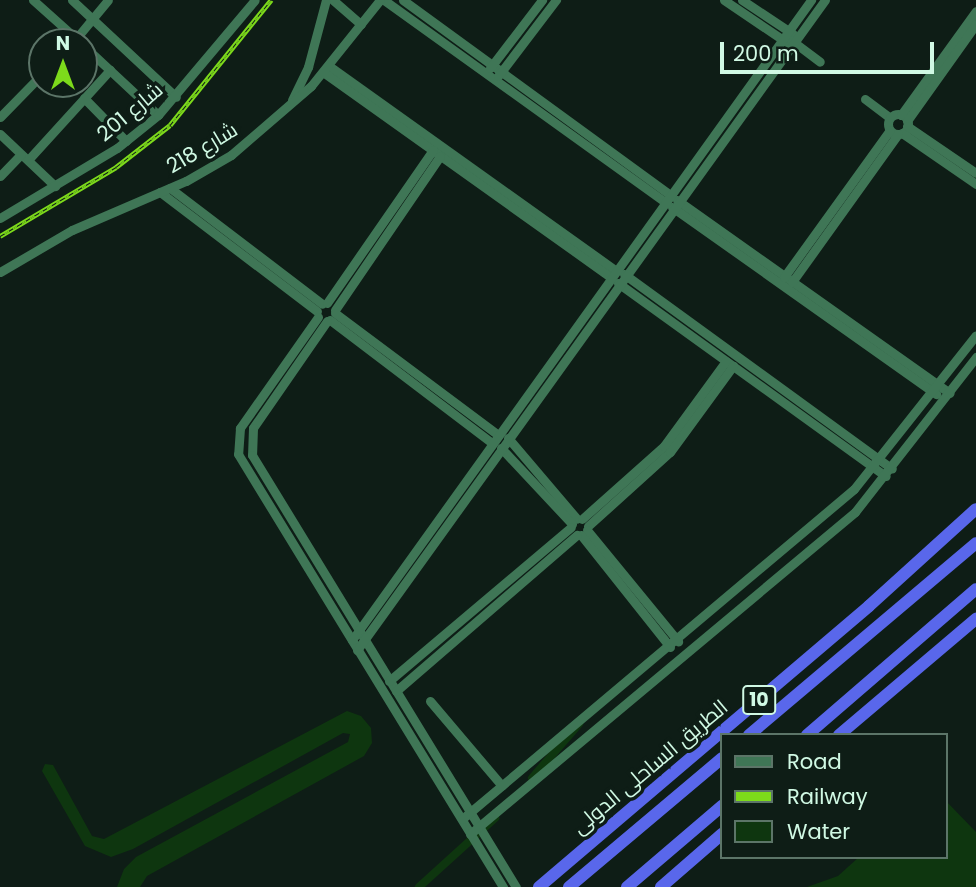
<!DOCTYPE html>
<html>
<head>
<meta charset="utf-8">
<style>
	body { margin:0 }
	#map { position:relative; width:976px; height:887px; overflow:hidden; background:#0e1d16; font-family:Poppins,Cairo,sans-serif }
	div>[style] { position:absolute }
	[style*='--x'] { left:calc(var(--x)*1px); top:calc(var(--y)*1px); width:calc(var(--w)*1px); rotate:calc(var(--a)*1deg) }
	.water>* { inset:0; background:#0e360f }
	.canal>* { height:8px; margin:-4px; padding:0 4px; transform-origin:4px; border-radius:4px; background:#0e360f }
	.minor>* { height:9px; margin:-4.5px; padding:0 4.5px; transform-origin:4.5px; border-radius:4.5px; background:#3f7656 }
	.minor>.ring { margin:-4.5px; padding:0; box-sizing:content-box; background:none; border:9px solid #3f7656; border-radius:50% }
	.highway>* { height:12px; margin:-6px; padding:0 6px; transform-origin:6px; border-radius:6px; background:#5967eb }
	.rail>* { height:4.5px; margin-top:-2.25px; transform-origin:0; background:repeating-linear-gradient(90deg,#0e1d16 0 5px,#7dda1b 0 10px); box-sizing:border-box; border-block:2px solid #7dda1b }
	span { translate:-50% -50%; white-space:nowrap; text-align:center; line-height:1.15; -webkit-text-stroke:7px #0e1d16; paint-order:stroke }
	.shield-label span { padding:2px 5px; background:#0e1d16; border:2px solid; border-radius:5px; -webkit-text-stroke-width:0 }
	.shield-label { font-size:19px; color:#d0f9e4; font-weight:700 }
	.street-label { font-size:21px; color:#d0f9e4 }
	.legend { position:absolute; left:720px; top:733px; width:228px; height:126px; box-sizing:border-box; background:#0e1d16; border:2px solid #5c7568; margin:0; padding:9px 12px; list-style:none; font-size:21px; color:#d0f9e4 }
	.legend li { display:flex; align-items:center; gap:14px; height:35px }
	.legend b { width:35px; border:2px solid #5c7568 }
	.north { position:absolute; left:28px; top:28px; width:70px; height:70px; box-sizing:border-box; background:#0e1d16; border:2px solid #5c7568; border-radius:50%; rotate:0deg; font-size:19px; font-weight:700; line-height:28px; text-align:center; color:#d0f9e4 }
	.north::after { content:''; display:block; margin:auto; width:24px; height:32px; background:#7dda1b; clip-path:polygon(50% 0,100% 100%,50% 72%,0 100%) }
	.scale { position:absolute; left:720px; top:42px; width:214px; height:32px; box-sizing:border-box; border:4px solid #d0f9e4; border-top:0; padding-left:9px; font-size:21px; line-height:24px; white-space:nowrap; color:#d0f9e4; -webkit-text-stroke:5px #0e1d16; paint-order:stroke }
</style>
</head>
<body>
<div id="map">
	<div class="water">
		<div style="clip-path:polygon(347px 711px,361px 716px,371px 728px,372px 743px,364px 756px,147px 876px,140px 887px,117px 887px,124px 869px,136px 857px,348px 742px,350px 734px,343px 733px,133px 849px,111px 857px,85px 846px,42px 771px,45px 764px,53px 765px,92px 836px,104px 839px)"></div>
		<div style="clip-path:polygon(946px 801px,976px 832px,976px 887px,807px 887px,838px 876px,859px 857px,946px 857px)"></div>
	</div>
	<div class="canal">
		<div style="--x:532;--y:778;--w:72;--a:-49"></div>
		<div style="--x:419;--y:887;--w:103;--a:-42.2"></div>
	</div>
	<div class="minor">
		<div style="--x:33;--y:0;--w:63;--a:41.8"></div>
		<div style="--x:72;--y:0;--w:142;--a:43"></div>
		<div style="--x:333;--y:0;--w:37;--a:41"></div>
		<div style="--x:384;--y:0;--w:345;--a:35.7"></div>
		<div style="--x:403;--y:0;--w:329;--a:36.1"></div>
		<div style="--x:724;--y:0;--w:75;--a:34.1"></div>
		<div style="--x:742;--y:0;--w:61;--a:33.7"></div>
		<div style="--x:791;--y:40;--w:36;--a:37"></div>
		<div style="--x:74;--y:41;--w:53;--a:-50.3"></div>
		<div style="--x:84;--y:46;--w:101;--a:43"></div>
		<div style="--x:329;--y:66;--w:351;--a:35.5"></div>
		<div style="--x:490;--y:68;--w:86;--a:-52.6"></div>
		<div style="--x:323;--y:72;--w:353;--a:35.5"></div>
		<div style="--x:498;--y:76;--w:96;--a:-52.7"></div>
		<div style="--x:84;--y:98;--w:60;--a:45.7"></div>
		<div style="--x:865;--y:99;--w:31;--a:37"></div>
		<div style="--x:292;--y:100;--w:37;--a:-64"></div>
		<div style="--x:308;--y:67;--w:69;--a:-75"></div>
		<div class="ring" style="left:888px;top:114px;width:11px;height:11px"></div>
		<div style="--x:901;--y:115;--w:128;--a:-54.2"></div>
		<div style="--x:0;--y:117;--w:60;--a:-45.7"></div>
		<div style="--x:907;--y:121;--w:119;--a:-54.6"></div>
		<div style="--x:907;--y:126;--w:83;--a:34.3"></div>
		<div style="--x:902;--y:133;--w:90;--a:34.6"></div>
		<div style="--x:0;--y:134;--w:76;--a:43.4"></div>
		<div style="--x:28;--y:160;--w:122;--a:-47.7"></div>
		<div style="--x:0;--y:176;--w:30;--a:-46"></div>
		<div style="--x:170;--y:188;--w:191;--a:37.3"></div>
		<div style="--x:160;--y:192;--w:197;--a:37.2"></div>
		<div style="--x:677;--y:200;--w:334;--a:35.3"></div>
		<div style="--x:672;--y:207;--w:324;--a:35.3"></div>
		<div style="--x:0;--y:218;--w:136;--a:-30.9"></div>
		<div style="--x:117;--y:148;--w:53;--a:-38.8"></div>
		<div style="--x:158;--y:115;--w:150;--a:-49.9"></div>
		<div style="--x:0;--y:272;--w:83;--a:-30.3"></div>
		<div style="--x:72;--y:230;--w:124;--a:-23.3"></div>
		<div style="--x:186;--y:181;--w:52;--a:-30"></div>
		<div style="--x:231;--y:155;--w:106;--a:-40.8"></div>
		<div style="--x:311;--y:86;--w:110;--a:-51.3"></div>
		<div style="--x:624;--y:274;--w:331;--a:36"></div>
		<div style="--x:784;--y:277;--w:181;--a:-54.2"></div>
		<div style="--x:792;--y:282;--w:182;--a:-54.4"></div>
		<div style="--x:618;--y:283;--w:330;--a:35.8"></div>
		<div style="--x:327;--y:303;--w:186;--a:-55.3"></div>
		<div style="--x:335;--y:310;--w:186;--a:-55.7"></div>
		<div style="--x:335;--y:313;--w:204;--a:36.8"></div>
		<div style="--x:318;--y:317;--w:136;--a:125.1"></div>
		<div style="--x:240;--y:428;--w:26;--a:94"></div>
		<div style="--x:238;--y:454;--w:508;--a:58.53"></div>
		<div style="--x:330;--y:320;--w:203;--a:37.2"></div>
		<div style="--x:327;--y:321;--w:130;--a:124.7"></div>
		<div style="--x:253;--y:428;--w:27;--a:92"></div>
		<div style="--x:252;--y:455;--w:506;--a:58.57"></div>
		<div style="--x:508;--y:438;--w:106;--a:49.6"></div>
		<div style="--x:501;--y:448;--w:104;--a:46.9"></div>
		<div style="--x:582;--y:519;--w:110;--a:-41.7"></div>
		<div style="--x:664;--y:446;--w:105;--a:-53.9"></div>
		<div style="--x:588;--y:526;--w:110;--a:-42.1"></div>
		<div style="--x:670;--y:452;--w:107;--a:-53.8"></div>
		<div style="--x:587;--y:530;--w:144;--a:50.7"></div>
		<div style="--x:581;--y:535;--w:143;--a:51.5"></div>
		<div style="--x:352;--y:640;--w:788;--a:-54.35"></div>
		<div style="--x:357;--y:650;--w:801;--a:-54.25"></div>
		<div style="--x:389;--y:681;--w:238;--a:-40.2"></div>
		<div style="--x:396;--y:691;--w:239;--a:-40.8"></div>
		<div style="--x:430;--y:701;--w:111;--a:49.7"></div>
		<div style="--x:462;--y:819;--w:512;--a:-40.09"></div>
		<div style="--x:854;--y:489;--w:196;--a:-51.6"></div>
		<div style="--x:470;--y:834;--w:502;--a:-39.91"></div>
		<div style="--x:855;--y:512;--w:197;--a:-52"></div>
	</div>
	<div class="highway">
		<div style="--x:749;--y:735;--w:297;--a:-40.2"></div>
		<div style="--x:807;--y:735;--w:223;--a:-40.8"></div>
		<div style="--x:839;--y:735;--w:180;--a:-40.3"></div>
		<div style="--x:539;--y:887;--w:433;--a:-40.4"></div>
		<div style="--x:869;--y:606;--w:144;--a:-42.2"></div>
		<div style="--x:569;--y:887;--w:200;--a:-40.1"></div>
		<div style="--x:627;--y:887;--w:125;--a:-40.5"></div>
		<div style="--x:661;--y:887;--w:81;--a:-41"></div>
	</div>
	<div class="rail">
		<div style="--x:0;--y:236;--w:135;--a:-30.7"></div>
		<div style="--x:116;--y:167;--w:68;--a:-37.9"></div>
		<div style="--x:170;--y:125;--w:161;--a:-51.1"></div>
	</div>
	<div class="shield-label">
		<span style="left:759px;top:700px">10</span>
	</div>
	<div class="street-label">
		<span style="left:130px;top:112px;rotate:-40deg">شارع 201</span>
		<span style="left:202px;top:148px;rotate:-31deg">شارع 218</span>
		<span style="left:650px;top:767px;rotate:-40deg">الطريق الساحلى الدولى</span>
	</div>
	<ul class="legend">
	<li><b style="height:9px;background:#3f7656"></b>Road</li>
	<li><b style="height:9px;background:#7dda1b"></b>Railway</li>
	<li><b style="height:19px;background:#0e360f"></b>Water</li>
	</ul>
	<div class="north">N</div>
	<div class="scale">200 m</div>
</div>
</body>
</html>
